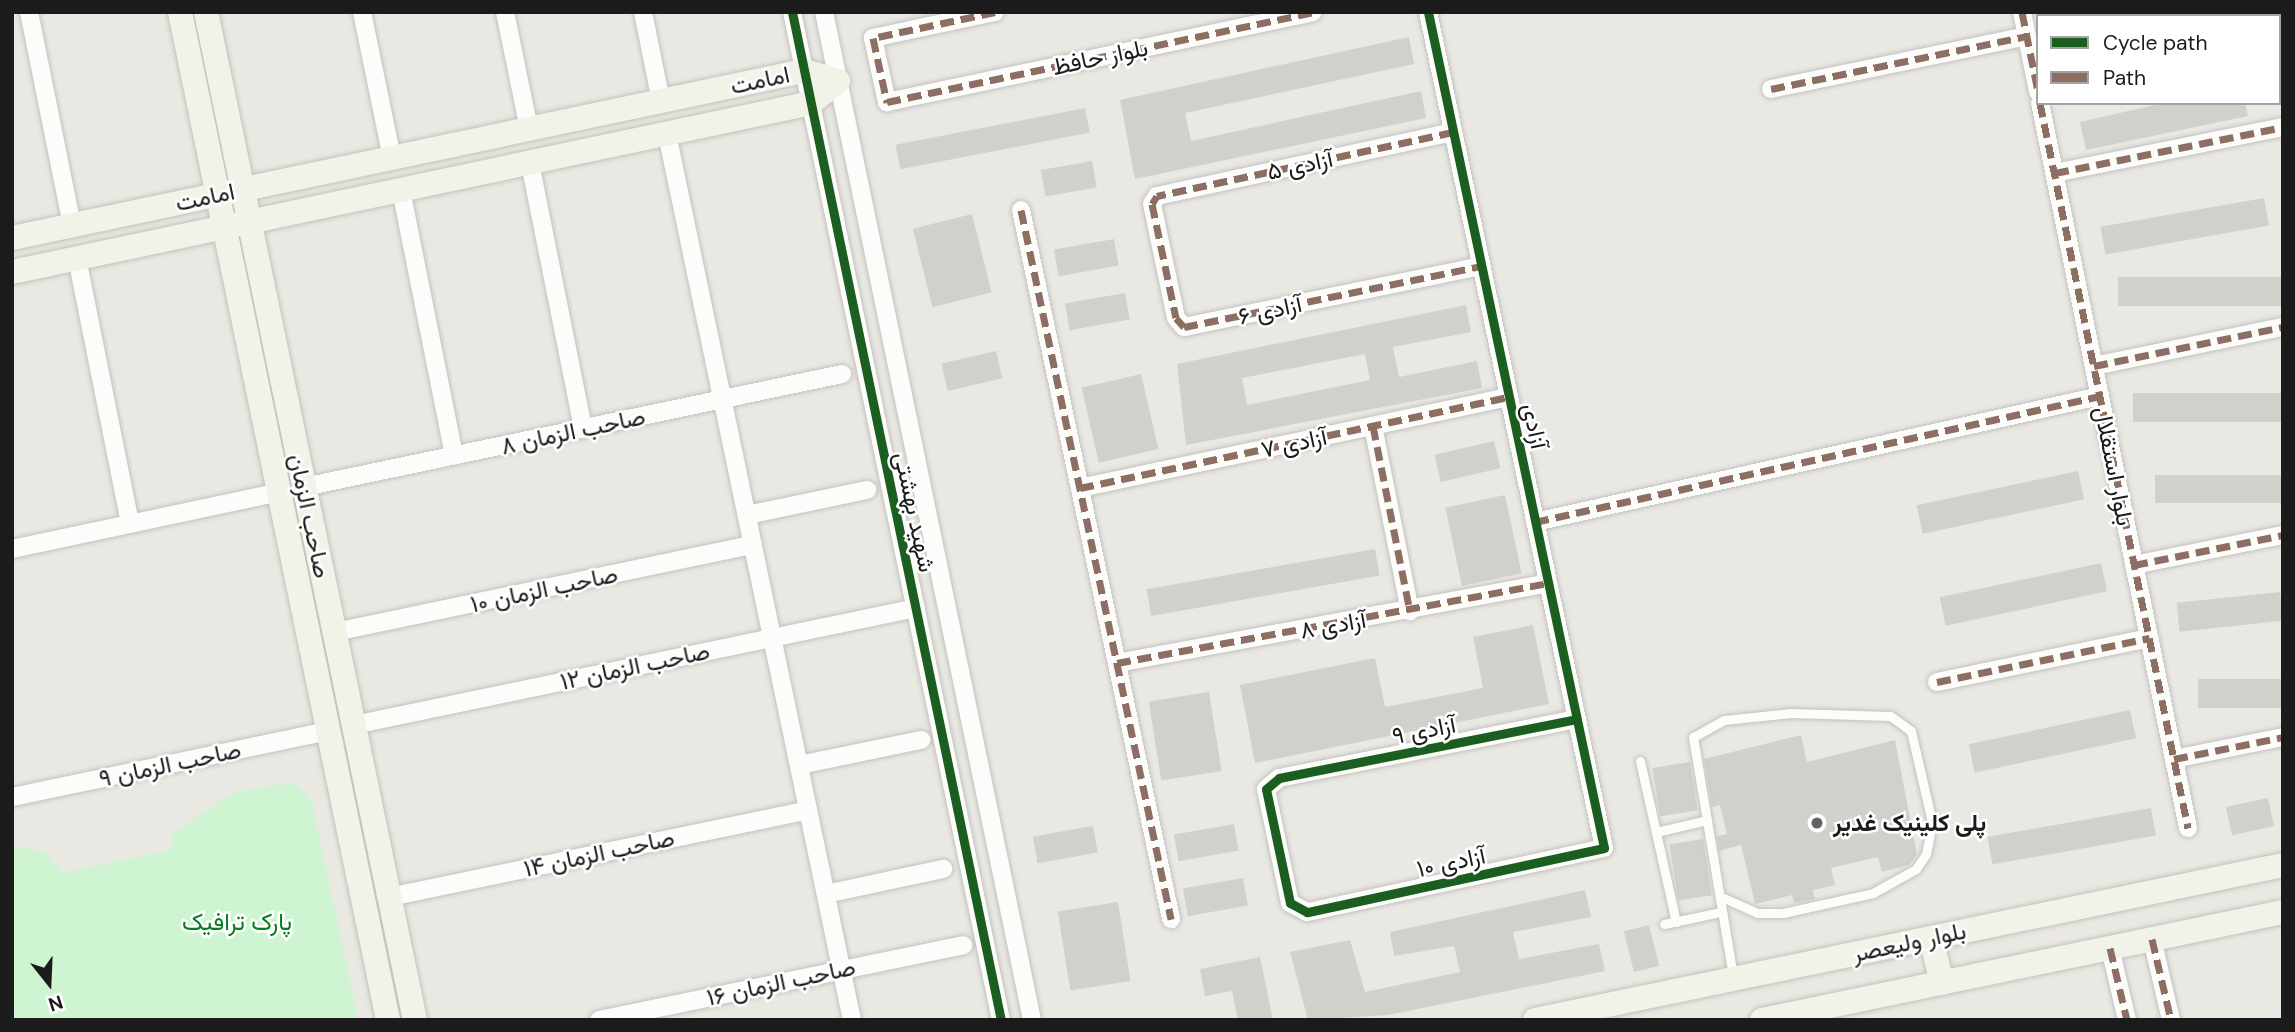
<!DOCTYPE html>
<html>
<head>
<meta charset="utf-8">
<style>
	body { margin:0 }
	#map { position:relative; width:2295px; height:1032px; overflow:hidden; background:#eae8e2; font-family:"DM Sans",Vazirmatn,sans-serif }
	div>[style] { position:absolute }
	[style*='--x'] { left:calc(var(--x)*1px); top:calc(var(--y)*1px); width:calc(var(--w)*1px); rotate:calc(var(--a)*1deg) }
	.park>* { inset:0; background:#cef4d2 }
	.building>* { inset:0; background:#d2d0cb; transform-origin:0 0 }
	.roads { filter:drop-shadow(0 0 2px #c2c2bf) drop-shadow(0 0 2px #c2c2bf) }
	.lane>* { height:9px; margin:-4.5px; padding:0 4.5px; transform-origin:4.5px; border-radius:4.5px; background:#fcfcfb }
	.street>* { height:18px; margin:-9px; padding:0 9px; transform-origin:9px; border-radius:9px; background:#fcfcfb }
	.secondary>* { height:24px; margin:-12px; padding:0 12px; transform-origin:12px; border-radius:12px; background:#f1f2e8 }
	.quiet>* { height:7px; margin-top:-3.5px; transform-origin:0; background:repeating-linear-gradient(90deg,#8d6e63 0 14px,transparent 0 21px) }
	.cycleway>* { height:9px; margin:-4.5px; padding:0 4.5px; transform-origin:4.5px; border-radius:4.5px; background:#1b5e20 }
	.dots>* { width:19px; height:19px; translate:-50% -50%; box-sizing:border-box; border:4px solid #fff; border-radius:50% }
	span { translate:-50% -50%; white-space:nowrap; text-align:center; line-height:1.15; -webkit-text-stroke:5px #fff; paint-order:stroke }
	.street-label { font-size:24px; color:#1b1b1b }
	.poi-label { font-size:24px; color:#1b1b1b; font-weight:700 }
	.left { translate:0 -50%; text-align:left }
	.park-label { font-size:24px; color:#047e1d }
	.frame { position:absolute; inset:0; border:14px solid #1b1b1b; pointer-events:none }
	.legend { position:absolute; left:2036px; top:14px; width:245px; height:91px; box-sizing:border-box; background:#fff; border:2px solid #a4a4a4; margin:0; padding:9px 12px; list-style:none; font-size:21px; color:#1b1b1b }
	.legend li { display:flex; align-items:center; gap:14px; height:35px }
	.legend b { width:35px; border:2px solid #a4a4a4 }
	.north { position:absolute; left:14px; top:948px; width:70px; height:70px; -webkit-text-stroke:5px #fff; paint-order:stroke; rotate:162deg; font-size:19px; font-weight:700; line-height:28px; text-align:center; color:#1b1b1b }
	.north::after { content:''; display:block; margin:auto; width:24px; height:32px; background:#1b1b1b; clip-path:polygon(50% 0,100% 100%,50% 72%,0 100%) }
</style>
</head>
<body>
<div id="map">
	<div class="park">
		<div style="clip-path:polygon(294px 782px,312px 801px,358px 1020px,12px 1020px,12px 845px,46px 853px,63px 873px,170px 850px,174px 832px,235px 792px)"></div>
	</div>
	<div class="building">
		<div style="clip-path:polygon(1409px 37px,1414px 64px,1185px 113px,1191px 141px,1421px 91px,1426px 118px,1135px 179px,1120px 100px)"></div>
		<div style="clip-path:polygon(2164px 103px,2245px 103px,2248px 116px,2086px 150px,2080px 122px)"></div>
		<div style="left:1085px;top:108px;width:25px;height:193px;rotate:79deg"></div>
		<div style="left:1092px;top:161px;width:27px;height:52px;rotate:80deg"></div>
		<div style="left:2264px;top:198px;width:28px;height:166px;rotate:80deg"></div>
		<div style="left:972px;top:214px;width:81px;height:61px;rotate:76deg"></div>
		<div style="left:1114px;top:239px;width:27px;height:61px;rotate:80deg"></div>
		<div style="left:2283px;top:277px;width:29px;height:165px;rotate:90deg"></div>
		<div style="left:1125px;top:293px;width:27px;height:61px;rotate:80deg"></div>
		<div style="clip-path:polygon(evenodd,1466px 305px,1471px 332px,1393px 347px,1399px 377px,1477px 361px,1482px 388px,1186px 445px,1177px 364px,1466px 305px,1365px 354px,1370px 380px,1247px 405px,1242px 378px,1365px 354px)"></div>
		<div style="left:996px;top:351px;width:28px;height:56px;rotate:77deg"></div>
		<div style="left:1141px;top:374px;width:77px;height:61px;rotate:77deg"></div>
		<div style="left:2283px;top:393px;width:29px;height:150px;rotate:90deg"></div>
		<div style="left:1494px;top:441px;width:28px;height:61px;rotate:77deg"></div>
		<div style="left:2078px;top:471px;width:29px;height:165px;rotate:78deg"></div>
		<div style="left:2283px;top:475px;width:28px;height:128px;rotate:90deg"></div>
		<div style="left:1505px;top:495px;width:80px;height:61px;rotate:78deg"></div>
		<div style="left:1375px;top:549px;width:27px;height:232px;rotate:80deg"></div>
		<div style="left:2101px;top:563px;width:29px;height:165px;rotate:78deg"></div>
		<div style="left:2280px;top:592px;width:29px;height:104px;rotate:84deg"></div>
		<div style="clip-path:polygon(1533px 625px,1549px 704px,1255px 763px,1240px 685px,1375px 658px,1385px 707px,1483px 688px,1473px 637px)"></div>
		<div style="left:2283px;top:679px;width:29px;height:85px;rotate:90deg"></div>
		<div style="left:1209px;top:692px;width:80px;height:61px;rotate:81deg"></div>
		<div style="left:2130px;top:710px;width:29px;height:165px;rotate:78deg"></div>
		<div style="clip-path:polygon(1801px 735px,1807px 762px,1895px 740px,1917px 855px,1909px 865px,1882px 872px,1878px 857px,1831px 868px,1835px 885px,1813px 890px,1815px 899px,1794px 903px,1792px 895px,1755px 904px,1741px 845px,1719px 851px,1717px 836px,1727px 834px,1720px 805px,1712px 807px,1704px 759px)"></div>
		<div style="left:1690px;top:762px;width:49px;height:38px;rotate:81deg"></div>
		<div style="left:2268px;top:798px;width:29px;height:43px;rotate:78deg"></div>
		<div style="left:2151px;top:808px;width:28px;height:166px;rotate:80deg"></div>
		<div style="left:1234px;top:824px;width:27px;height:61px;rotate:80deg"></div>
		<div style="left:1093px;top:826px;width:27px;height:61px;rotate:80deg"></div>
		<div style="left:1703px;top:839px;width:57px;height:34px;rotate:81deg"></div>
		<div style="left:1243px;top:878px;width:28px;height:61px;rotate:80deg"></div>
		<div style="clip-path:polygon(1585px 890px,1591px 917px,1513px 932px,1519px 959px,1599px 944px,1605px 971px,1388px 1015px,1308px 1020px,1290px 952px,1350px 940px,1365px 992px,1460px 972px,1454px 946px,1394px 956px,1390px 932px)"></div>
		<div style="left:1118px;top:902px;width:80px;height:61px;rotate:81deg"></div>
		<div style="left:1649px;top:925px;width:42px;height:26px;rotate:76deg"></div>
		<div style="clip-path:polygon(1260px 957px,1273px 1020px,1238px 1020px,1232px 991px,1205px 996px,1200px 969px)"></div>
	</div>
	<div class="roads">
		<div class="lane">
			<div style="--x:1640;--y:761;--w:165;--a:77.4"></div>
			<div style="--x:1656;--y:832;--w:52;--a:-13.2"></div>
			<div style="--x:1724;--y:898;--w:37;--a:24"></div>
			<div style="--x:1758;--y:913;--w:25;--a:0"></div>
			<div style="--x:1783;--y:913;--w:92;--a:-12.5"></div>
			<div style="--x:1873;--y:893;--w:49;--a:-29.2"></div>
			<div style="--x:1916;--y:869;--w:18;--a:-56"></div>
			<div style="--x:1926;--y:854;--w:33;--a:-79"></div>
			<div style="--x:1932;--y:822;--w:93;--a:-103"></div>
			<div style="--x:1911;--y:731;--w:26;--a:-144"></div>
			<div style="--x:1890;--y:716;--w:99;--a:-178.3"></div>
			<div style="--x:1791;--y:713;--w:67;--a:174"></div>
			<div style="--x:1724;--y:720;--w:35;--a:151"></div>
			<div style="--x:1693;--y:737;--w:242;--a:80.5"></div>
			<div style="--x:1664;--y:924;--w:57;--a:-12.1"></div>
		</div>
		<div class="street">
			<div style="--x:29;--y:12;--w:217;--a:78.6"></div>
			<div style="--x:362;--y:12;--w:149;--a:78.4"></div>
			<div style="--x:505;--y:12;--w:119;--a:78.4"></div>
			<div style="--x:643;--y:12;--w:91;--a:78.6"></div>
			<div style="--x:792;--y:12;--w:1029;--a:78.29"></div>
			<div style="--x:824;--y:12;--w:1029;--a:78.34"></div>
			<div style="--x:995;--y:12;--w:125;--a:168"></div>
			<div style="--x:873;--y:38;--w:66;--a:77.7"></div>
			<div style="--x:887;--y:102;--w:435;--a:-11.9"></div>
			<div style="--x:1428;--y:12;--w:854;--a:78.11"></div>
			<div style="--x:1604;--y:848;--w:304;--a:167.8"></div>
			<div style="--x:1307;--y:912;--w:19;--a:-152"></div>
			<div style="--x:1290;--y:903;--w:116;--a:-101.9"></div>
			<div style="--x:1266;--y:789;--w:17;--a:-40"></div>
			<div style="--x:1279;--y:778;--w:303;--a:-11.2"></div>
			<div style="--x:2022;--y:12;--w:81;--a:78.6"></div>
			<div style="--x:1771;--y:89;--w:261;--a:-11.7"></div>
			<div style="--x:2040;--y:103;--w:740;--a:78.46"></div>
			<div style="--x:1453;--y:132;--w:303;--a:167.8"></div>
			<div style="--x:1157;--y:196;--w:9;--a:122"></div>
			<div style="--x:1152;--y:204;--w:116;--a:78.1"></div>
			<div style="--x:1176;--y:318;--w:12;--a:48"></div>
			<div style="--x:1184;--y:327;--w:303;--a:-11.6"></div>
			<div style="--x:667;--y:134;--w:905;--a:78.21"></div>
			<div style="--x:530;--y:163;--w:271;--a:78.7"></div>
			<div style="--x:2055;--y:173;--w:233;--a:-11.4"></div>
			<div style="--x:401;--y:190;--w:271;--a:78.7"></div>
			<div style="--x:1021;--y:210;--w:725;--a:78.05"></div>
			<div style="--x:77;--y:258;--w:271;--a:78.7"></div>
			<div style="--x:2094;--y:366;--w:193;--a:-11.7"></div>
			<div style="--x:1373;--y:426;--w:189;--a:78.7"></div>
			<div style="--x:304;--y:487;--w:550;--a:-11.86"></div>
			<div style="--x:1080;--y:488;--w:439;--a:-12"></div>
			<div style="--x:747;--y:515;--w:123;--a:-11.8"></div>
			<div style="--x:1535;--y:522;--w:579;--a:-12.57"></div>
			<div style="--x:12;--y:549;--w:270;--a:-12"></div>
			<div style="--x:2134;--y:565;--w:152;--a:-11.4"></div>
			<div style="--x:335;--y:632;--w:427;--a:-11.8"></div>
			<div style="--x:1117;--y:663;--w:438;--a:-10.5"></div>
			<div style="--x:1937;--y:682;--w:217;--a:-11.7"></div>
			<div style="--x:354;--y:725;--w:574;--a:-11.76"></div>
			<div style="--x:2174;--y:759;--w:111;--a:-11.4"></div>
			<div style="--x:799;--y:765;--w:125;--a:-11.6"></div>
			<div style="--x:12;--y:797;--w:323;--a:-11.8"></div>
			<div style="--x:826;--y:894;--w:120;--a:-12.1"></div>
			<div style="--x:389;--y:897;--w:428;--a:-11.7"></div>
			<div style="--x:2152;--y:939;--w:83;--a:76.8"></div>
			<div style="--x:2110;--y:948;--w:74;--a:76.7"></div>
			<div style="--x:599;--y:1020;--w:372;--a:-11.6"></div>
		</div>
		<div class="secondary">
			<div style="--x:180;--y:12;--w:1029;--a:78.34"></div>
			<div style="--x:206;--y:12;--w:1029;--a:78.29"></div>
			<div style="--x:12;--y:238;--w:809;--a:-11.91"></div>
			<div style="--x:804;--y:71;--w:35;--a:16"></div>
			<div style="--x:12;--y:272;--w:817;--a:-11.94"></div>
			<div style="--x:811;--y:103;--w:35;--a:-39"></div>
			<div style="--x:1931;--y:938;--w:46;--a:76.3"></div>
			<div style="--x:1535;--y:1020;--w:764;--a:-11.71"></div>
			<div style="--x:1762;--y:1020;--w:532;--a:-11.71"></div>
		</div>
	</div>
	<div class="quiet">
		<div style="--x:995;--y:12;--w:125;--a:168"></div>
		<div style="--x:873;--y:38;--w:66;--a:77.7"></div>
		<div style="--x:887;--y:102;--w:435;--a:-11.9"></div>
		<div style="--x:2022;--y:12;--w:81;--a:78.6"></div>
		<div style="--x:1771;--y:89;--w:261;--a:-11.7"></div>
		<div style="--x:2040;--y:103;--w:740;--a:78.46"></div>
		<div style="--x:1453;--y:132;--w:303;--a:167.8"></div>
		<div style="--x:1157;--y:196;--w:9;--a:122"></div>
		<div style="--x:1152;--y:204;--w:116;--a:78.1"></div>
		<div style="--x:1176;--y:318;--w:12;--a:48"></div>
		<div style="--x:1184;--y:327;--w:303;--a:-11.6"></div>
		<div style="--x:2055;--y:173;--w:233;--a:-11.4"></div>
		<div style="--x:1021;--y:210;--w:725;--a:78.05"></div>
		<div style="--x:2094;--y:366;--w:193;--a:-11.7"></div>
		<div style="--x:1373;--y:426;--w:189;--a:78.7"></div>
		<div style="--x:1080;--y:488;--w:439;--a:-12"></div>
		<div style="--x:1535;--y:522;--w:579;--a:-12.57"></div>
		<div style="--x:2134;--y:565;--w:152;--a:-11.4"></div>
		<div style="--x:1117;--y:663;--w:438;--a:-10.5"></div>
		<div style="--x:1937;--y:682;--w:217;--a:-11.7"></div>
		<div style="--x:2174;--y:759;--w:111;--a:-11.4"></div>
		<div style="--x:2152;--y:939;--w:83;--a:76.8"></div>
		<div style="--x:2110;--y:948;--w:74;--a:76.7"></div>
	</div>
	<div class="cycleway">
		<div style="--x:792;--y:12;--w:1029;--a:78.29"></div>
		<div style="--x:1428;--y:12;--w:854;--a:78.11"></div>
		<div style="--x:1604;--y:848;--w:304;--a:167.8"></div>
		<div style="--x:1307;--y:912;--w:19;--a:-152"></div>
		<div style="--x:1290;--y:903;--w:116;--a:-101.9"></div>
		<div style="--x:1266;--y:789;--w:17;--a:-40"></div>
		<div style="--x:1279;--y:778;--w:303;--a:-11.2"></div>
	</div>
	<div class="dots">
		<div style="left:1817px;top:823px;background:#636361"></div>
	</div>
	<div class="street-label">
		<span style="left:1100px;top:57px;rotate:-12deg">بلوار حافظ</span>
		<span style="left:760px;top:80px;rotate:-12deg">امامت</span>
		<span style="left:1300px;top:165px;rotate:-12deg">آزادی ۵</span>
		<span style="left:205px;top:197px;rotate:-12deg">امامت</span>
		<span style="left:1270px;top:310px;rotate:-12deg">آزادی ۶</span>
		<span style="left:1535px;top:426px;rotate:78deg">آزادی</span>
		<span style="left:573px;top:431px;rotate:-12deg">صاحب الزمان ۸</span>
		<span style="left:1294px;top:443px;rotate:-12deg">آزادی ۷</span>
		<span style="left:2114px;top:466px;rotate:79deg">بلوار استقلال</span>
		<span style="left:915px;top:512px;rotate:78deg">شهید بهشتی</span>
		<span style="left:310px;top:516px;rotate:78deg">صاحب الزمان</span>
		<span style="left:544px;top:589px;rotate:-12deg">صاحب الزمان ۱۰</span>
		<span style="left:1333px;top:625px;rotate:-10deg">آزادی ۸</span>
		<span style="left:635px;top:666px;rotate:-12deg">صاحب الزمان ۱۲</span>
		<span style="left:1424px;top:730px;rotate:-11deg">آزادی ۹</span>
		<span style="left:170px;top:764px;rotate:-12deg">صاحب الزمان ۹</span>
		<span style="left:599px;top:853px;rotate:-12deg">صاحب الزمان ۱۴</span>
		<span style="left:1451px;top:862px;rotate:-12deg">آزادی ۱۰</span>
		<span style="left:1909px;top:942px;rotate:-12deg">بلوار ولیعصر</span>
		<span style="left:781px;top:982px;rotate:-12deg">صاحب الزمان ۱۶</span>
	</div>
	<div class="poi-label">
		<span class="left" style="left:1833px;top:823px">پلی کلینیک غدیر</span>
	</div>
	<div class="park-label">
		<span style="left:237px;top:922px">پارک ترافیک</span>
	</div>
	<div class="frame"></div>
	<ul class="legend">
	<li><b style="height:9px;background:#1b5e20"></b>Cycle path</li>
	<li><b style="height:9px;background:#8d6e63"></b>Path</li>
	</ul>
	<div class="north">N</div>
</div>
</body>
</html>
